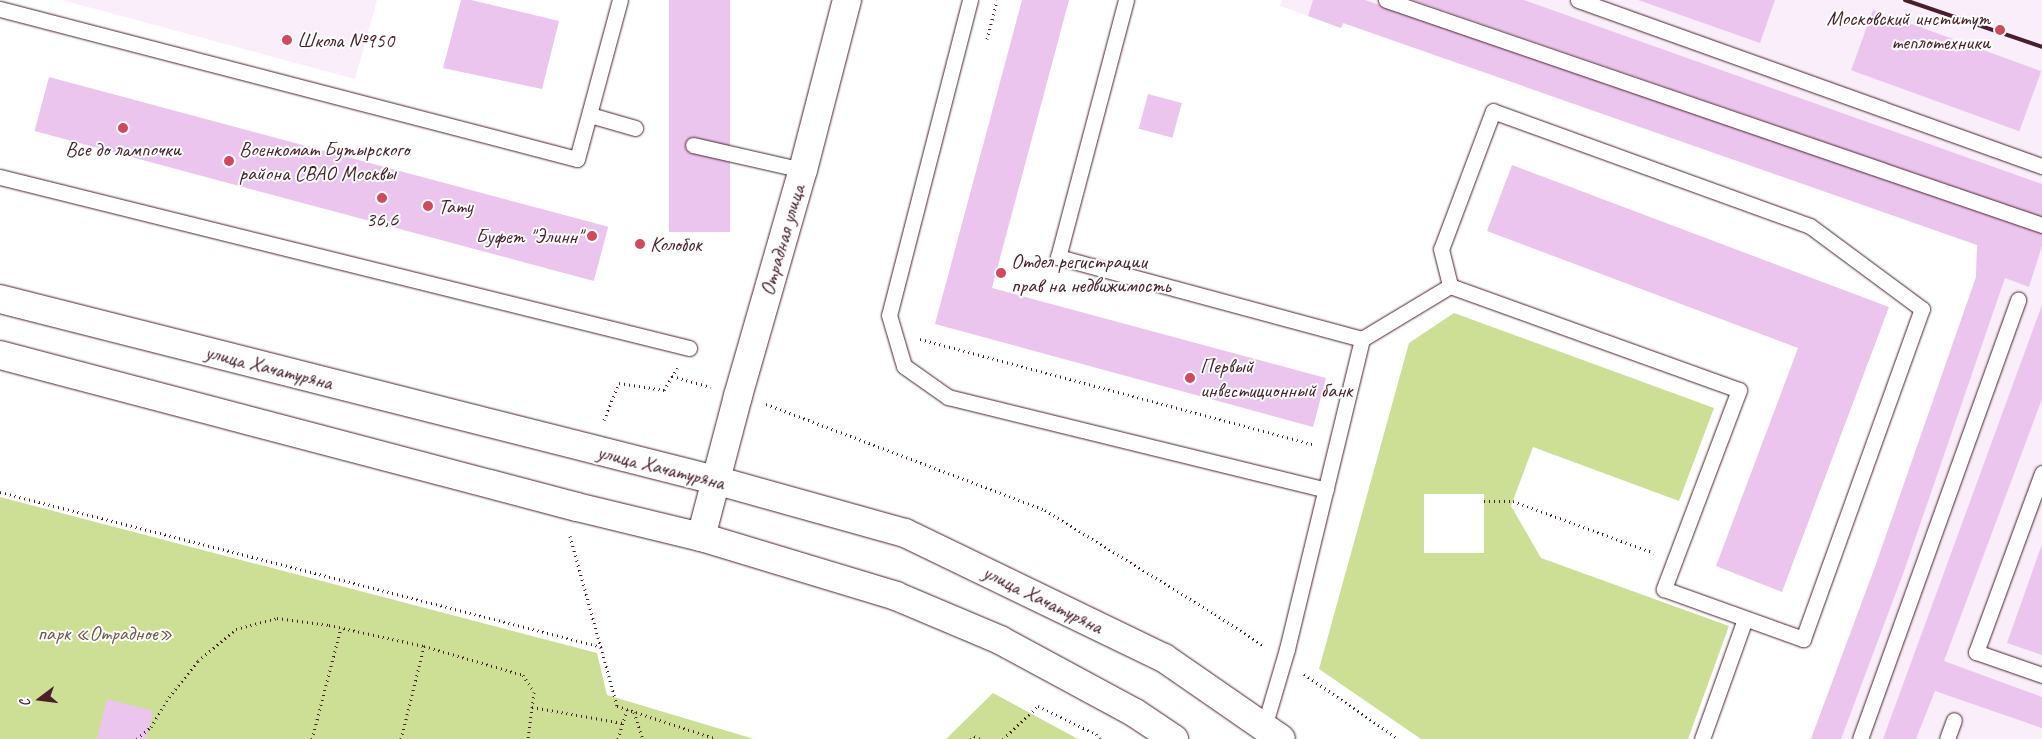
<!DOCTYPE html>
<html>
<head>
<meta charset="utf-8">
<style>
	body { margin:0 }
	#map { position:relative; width:2042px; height:739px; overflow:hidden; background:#fff; font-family:Caveat,sans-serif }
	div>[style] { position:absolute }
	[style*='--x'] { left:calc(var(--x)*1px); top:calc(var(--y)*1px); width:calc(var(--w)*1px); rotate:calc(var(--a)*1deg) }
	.built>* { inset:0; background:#f9eefa }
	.green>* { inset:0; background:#ccdf94 }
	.building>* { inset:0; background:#ecc5ef; transform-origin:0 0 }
	.path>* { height:3px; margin-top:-1.5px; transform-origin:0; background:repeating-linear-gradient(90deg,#4a1f2b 0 1px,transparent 0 5px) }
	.roads { filter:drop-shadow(0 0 1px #4a1f2b) drop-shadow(0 0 1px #4a1f2b) }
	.lane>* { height:15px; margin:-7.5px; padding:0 7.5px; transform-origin:7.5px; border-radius:7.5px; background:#fff }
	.secondary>* { height:28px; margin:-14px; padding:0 14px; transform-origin:14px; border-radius:14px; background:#fff }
	.rail>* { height:4px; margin:-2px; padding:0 2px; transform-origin:2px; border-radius:2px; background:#4a1f2b }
	.dots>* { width:14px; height:14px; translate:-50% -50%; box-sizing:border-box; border:2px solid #fff; border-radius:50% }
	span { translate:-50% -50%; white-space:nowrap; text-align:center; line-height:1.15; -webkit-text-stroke:4px #fff; paint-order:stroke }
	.poi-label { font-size:21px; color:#4a1f2b }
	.right { translate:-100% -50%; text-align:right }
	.left { translate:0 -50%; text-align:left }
	.street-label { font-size:21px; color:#4a1f2b }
	.park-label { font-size:21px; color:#71594a }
	.north { position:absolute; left:15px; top:674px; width:50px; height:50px; -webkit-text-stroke:4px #fff; paint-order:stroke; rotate:255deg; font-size:14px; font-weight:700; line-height:20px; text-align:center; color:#4a1f2b }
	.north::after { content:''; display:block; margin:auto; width:18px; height:22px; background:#4a1f2b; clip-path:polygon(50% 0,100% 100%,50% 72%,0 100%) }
</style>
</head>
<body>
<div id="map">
	<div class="built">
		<div style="clip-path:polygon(62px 0,377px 0,355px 79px)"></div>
		<div style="clip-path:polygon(1282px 0,2042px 0,2042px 739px,1811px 739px,1876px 564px,1976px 277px,1977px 245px,1344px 23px,1341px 28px,1308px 16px,1280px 6px)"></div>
	</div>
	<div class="green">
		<div style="clip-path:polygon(evenodd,1454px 313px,1714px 408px,1679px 501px,1533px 447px,1511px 506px,1541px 558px,1729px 626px,1688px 739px,1421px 739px,1319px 669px,1409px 343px,1454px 313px,1424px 494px,1484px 494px,1484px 553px,1424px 553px,1424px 494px)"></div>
		<div style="clip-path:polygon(0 497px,597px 653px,607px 695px,754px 739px,0 739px)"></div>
		<div style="clip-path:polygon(993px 693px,1078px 739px,946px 739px)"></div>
	</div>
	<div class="building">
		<div style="clip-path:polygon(461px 0,471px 0,559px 21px,542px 89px,443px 68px)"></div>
		<div style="left:669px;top:0;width:61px;height:232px"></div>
		<div style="clip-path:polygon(1022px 0,1069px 0,992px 288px,1326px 378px,1313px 427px,935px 324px)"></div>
		<div style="clip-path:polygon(1313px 0,1365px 0,2042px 233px,2042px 246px,2029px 287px,2005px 278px,1903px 574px,1841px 739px,1811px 739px,1876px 564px,1976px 277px,1977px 245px,1343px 23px,1341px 28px,1308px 16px)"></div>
		<div style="clip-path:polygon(1413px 0,1524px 0,2042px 184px,2042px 217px)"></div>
		<div style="clip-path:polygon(1638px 0,1775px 0,1760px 43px)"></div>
		<div style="left:1873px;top:10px;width:179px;height:64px;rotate:20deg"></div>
		<div style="left:49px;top:77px;width:579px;height:56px;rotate:15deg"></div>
		<div style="left:1148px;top:94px;width:35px;height:36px;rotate:15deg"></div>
		<div style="clip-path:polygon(1512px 165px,1889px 307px,1782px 592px,1716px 566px,1798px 348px,1487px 231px)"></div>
		<div style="clip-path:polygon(2042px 305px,2042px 399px,1944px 661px,2042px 697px,2042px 728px,1935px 691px,1916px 739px,1883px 739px)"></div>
		<div style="clip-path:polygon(2042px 544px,2042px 655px,2007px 643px)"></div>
		<div style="clip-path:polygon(107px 699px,153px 711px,146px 739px,97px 739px)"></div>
	</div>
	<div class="path">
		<div style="--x:987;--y:39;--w:40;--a:-75.6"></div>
		<div style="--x:920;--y:339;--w:406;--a:15"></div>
		<div style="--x:672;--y:376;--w:40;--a:16"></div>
		<div style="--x:766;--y:404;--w:298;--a:20.8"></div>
		<div style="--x:1045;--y:510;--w:199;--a:31.5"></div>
		<div style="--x:1215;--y:614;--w:59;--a:33.1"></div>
		<div style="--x:604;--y:420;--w:40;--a:-68"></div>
		<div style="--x:619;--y:383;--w:46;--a:8.8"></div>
		<div style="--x:664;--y:390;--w:26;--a:-59"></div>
		<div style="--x:0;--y:492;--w:622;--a:14.44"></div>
		<div style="--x:1484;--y:501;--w:29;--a:0"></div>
		<div style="--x:1513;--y:501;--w:150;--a:20.2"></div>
		<div style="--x:570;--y:536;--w:176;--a:74.5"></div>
		<div style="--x:617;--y:706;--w:105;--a:18.3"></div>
		<div style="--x:1304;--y:674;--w:115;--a:34.4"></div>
		<div style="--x:532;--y:707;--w:92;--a:10"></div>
		<div style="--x:634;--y:712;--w:28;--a:72"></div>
		<div style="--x:137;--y:739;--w:18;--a:-41"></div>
		<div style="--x:151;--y:727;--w:35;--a:-59"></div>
		<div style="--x:169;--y:697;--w:46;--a:-51.1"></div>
		<div style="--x:198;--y:661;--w:50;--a:-40.1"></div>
		<div style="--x:236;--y:629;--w:42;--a:-15"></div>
		<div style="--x:277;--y:618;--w:52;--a:7.7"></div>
		<div style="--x:329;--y:625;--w:97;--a:12.5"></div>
		<div style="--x:424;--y:646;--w:103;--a:16.3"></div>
		<div style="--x:523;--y:675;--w:20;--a:57"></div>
		<div style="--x:534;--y:692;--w:47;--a:97.3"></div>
		<div style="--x:312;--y:739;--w:115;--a:-75.4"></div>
		<div style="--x:401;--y:739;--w:96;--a:-76.1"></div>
		<div style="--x:618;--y:739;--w:31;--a:-73"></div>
		<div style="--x:971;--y:739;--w:4;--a:-45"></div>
		<div style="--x:974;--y:736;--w:7;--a:27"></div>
		<div style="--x:1003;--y:739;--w:48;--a:-43.3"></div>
		<div style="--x:1038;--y:706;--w:64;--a:25.8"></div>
		<div style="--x:1096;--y:734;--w:6;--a:51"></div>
	</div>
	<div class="roads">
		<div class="lane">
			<div style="--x:970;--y:0;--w:325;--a:104.4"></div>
			<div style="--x:889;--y:315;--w:53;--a:73.6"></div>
			<div style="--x:904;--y:366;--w:54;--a:35.2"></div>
			<div style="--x:948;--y:397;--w:389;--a:13.8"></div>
			<div style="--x:1126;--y:0;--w:266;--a:104.8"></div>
			<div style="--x:1058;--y:257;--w:315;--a:15.1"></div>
			<div style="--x:1362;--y:339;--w:319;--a:103.6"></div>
			<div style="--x:1287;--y:649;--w:81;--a:106.4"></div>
			<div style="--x:1386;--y:0;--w:694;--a:18.93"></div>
			<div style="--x:1578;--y:0;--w:493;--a:19.7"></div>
			<div style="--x:0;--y:9;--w:596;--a:14.57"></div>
			<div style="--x:577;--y:159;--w:165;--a:-74.9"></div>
			<div style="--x:590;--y:115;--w:47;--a:16.1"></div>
			<div style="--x:693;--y:145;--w:113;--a:12.8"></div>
			<div style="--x:0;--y:177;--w:710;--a:13.94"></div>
			<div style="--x:1362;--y:339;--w:103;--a:-31.1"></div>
			<div style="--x:1450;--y:286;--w:307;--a:19.8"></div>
			<div style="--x:1739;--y:390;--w:213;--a:110.7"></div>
			<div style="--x:1664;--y:589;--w:148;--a:19.8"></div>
			<div style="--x:1803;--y:639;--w:351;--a:-70.2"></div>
			<div style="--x:1922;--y:309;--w:139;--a:-143.5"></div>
			<div style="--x:1810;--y:226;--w:337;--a:-160.1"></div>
			<div style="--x:1493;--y:111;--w:147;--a:110.6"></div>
			<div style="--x:1441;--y:249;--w:38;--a:76"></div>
			<div style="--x:2042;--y:473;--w:191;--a:110.2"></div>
			<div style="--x:1976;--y:652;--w:70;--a:19.2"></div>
			<div style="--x:1702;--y:739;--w:127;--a:-70.3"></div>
			<div style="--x:1860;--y:739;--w:467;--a:-70.2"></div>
			<div style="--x:1947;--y:739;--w:20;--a:-70"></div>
		</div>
		<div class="secondary">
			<div style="--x:0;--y:299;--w:738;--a:14.21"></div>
			<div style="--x:715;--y:480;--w:197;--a:15.6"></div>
			<div style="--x:905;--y:533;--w:288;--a:25.8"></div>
			<div style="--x:1164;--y:658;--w:142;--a:34.7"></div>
			<div style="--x:0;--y:355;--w:597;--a:14.76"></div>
			<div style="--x:577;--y:507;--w:128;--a:13.6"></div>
			<div style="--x:701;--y:537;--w:204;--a:16.8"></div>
			<div style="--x:896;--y:596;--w:113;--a:22.9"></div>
			<div style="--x:1000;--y:640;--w:153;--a:28.4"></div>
			<div style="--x:1135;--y:713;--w:47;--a:33.7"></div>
			<div style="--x:701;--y:537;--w:146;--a:-75.3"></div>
			<div style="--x:738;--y:396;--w:235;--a:-74"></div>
			<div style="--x:803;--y:170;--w:176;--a:-75.5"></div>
		</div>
	</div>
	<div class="rail">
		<div style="--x:1905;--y:0;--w:145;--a:18.9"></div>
	</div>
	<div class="dots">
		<div style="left:2000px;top:30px;background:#d1495b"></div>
		<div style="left:287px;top:40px;background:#d1495b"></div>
		<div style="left:123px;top:128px;background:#d1495b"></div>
		<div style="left:229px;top:161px;background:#d1495b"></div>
		<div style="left:382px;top:198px;background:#d1495b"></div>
		<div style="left:428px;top:206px;background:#d1495b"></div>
		<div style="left:592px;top:236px;background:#d1495b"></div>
		<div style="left:640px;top:244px;background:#d1495b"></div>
		<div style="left:1001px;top:273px;background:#d1495b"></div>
		<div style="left:1190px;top:378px;background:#d1495b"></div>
	</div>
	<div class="poi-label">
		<span class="right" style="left:1990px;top:30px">Московский институт<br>теплотехники</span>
		<span class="left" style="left:297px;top:40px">Школа №950</span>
		<span style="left:123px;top:149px">Все до лампочки</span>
		<span class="left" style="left:239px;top:161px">Военкомат Бутырского<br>района СВАО Москвы</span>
		<span class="left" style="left:438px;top:206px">Тату</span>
		<span style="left:382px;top:219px">36,6</span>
		<span class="right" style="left:582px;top:236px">Буфет "Элинн"</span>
		<span class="left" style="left:650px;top:244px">Колобок</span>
		<span class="left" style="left:1011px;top:273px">Отдел регистрации<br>прав на недвижимость</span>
		<span class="left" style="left:1200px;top:378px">Первый<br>инвестиционный банк</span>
	</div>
	<div class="street-label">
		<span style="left:782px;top:240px;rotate:-74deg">Отрадная улица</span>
		<span style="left:269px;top:367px;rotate:14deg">улица Хачатуряна</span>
		<span style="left:661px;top:467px;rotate:14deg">улица Хачатуряна</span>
		<span style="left:1043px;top:599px;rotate:26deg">улица Хачатуряна</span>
	</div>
	<div class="park-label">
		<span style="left:105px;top:633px">парк «Отрадное»</span>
	</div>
	<div class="north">С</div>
</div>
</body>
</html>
